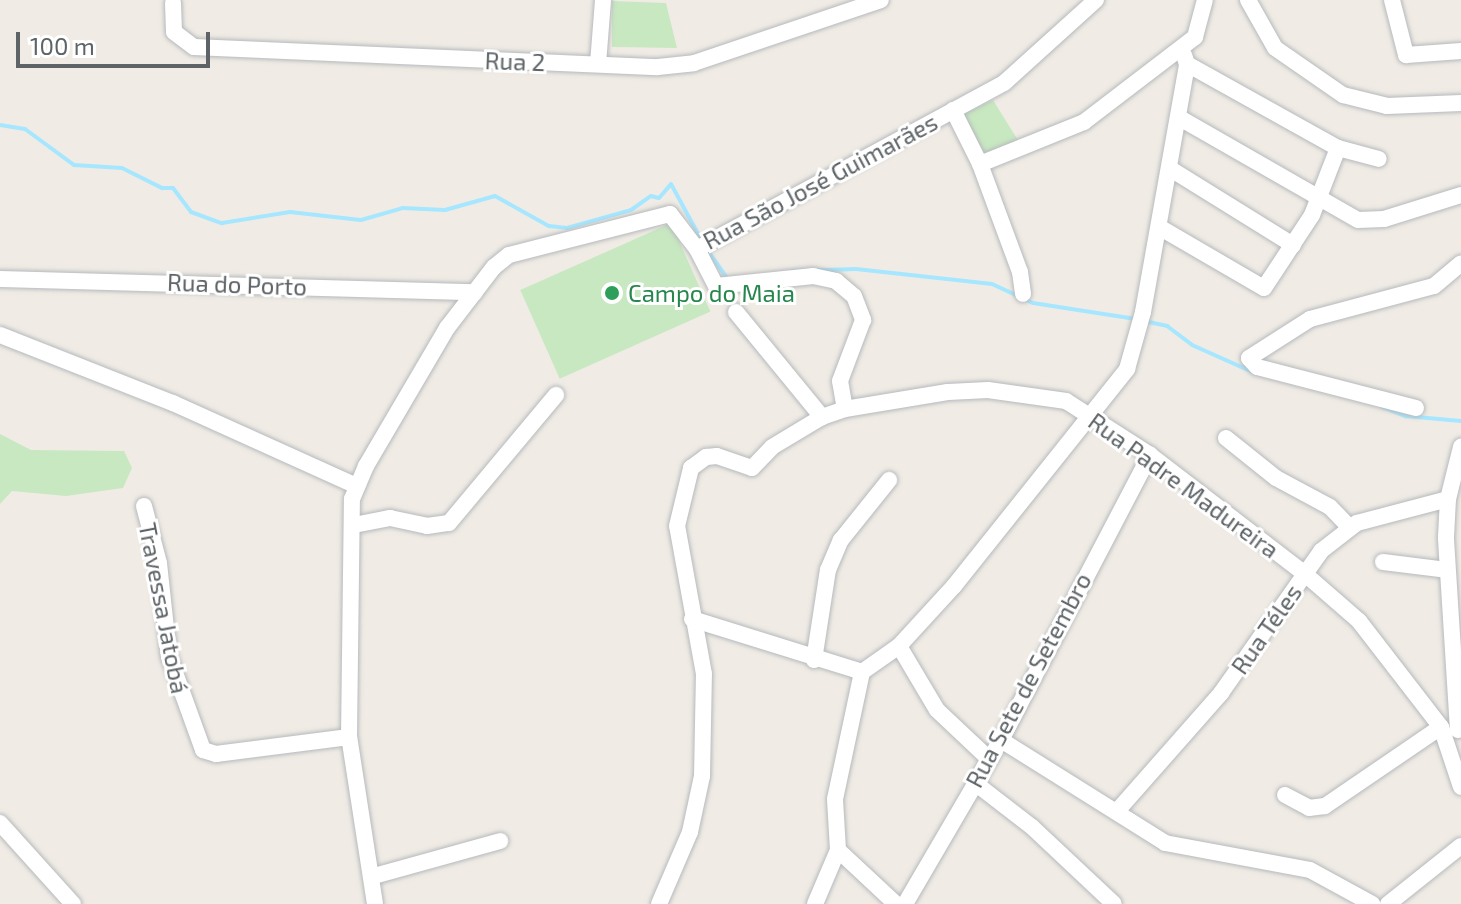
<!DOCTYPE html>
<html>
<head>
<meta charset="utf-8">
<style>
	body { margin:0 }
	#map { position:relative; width:1461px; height:904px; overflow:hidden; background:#f0ece5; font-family:"Exo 2",sans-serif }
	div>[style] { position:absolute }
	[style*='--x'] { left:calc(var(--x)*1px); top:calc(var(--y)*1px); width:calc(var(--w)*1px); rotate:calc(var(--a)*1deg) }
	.green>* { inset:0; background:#c8e8c1; transform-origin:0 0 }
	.stream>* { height:4px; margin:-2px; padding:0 2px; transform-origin:2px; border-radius:2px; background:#a6e7ff }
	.roads { filter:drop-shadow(0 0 2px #b6b9bd) drop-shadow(0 0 2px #b6b9bd) }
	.minor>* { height:16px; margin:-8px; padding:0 8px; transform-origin:8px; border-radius:8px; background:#fff }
	.dots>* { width:22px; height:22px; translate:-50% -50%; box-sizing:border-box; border:4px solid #fff; border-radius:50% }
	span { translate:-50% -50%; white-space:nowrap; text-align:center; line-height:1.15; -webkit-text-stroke:6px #fff; paint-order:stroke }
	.street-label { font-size:24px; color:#5d6366 }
	.leisure-label { font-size:24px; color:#27864d }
	.left { translate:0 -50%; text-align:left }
	.scale { position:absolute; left:16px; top:32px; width:194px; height:36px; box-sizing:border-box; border:4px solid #5d6366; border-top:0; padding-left:10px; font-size:24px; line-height:28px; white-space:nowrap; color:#5d6366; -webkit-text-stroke:6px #fff; paint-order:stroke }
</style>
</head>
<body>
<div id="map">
	<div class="green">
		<div style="clip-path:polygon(612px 1px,666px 3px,677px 48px,612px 47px)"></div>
		<div style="clip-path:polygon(993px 100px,1021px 145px,982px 160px,961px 115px)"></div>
		<div style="left:671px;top:223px;width:97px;height:165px;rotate:66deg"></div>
		<div style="clip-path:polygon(0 434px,31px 450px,124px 451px,132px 468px,123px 488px,66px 496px,12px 491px,0 504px)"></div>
	</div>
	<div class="stream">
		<div style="--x:0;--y:125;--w:25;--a:9"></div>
		<div style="--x:25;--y:129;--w:61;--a:36.3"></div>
		<div style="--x:74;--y:165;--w:48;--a:3.6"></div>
		<div style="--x:122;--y:168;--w:45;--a:26.6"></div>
		<div style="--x:162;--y:188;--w:11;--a:0"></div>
		<div style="--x:173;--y:188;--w:30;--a:53"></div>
		<div style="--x:191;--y:212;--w:33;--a:20"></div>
		<div style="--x:222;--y:223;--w:69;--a:-9.2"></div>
		<div style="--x:290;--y:212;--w:71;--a:6.4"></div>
		<div style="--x:361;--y:220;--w:44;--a:-15.9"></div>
		<div style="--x:403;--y:208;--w:42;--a:2.7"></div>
		<div style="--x:445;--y:210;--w:52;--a:-15.6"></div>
		<div style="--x:495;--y:196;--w:62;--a:29.1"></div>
		<div style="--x:549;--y:226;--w:18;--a:6"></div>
		<div style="--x:567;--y:228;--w:66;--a:-15.7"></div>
		<div style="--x:631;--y:210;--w:24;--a:-35"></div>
		<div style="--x:651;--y:196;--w:8;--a:14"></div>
		<div style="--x:659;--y:198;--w:18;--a:-49"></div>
		<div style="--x:671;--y:184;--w:65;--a:61.5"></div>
		<div style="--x:706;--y:248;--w:39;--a:55"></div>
		<div style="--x:792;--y:271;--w:64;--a:-1.8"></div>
		<div style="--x:856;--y:269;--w:137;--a:6.3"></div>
		<div style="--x:992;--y:284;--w:45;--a:24.9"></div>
		<div style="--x:1033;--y:303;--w:104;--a:8.8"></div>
		<div style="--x:1144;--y:321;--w:24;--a:12"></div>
		<div style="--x:1167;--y:326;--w:31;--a:37"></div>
		<div style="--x:1192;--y:345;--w:69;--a:24"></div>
		<div style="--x:1382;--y:407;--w:26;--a:21"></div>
		<div style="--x:1406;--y:416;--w:55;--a:5.2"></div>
	</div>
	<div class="roads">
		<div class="minor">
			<div style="--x:1248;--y:0;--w:55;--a:60.6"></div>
			<div style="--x:1275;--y:48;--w:83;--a:34.7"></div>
			<div style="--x:1343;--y:95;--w:45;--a:14"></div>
			<div style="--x:1387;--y:106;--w:74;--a:-2.3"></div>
			<div style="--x:1392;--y:0;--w:57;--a:75.7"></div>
			<div style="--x:1406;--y:55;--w:55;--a:-4.2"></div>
			<div style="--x:173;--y:3;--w:29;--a:88"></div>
			<div style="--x:174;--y:32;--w:25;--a:37"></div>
			<div style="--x:194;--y:47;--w:464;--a:2.5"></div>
			<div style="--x:658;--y:67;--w:36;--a:-6"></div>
			<div style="--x:694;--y:63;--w:197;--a:-18.6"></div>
			<div style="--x:1184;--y:55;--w:9;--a:72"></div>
			<div style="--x:1187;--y:64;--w:173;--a:29.1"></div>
			<div style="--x:1338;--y:148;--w:42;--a:15"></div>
			<div style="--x:598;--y:64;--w:64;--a:-85.5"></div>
			<div style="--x:953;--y:110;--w:60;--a:63.4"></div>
			<div style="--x:980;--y:164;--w:115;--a:69.7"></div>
			<div style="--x:1020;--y:272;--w:22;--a:82"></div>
			<div style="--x:1178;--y:117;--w:207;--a:29.8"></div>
			<div style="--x:1358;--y:220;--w:26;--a:-2"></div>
			<div style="--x:1384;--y:219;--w:81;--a:-17.3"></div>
			<div style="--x:980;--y:164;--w:112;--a:-22"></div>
			<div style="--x:1084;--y:122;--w:140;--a:-37.4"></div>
			<div style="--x:1195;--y:37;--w:38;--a:-75"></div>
			<div style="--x:1169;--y:168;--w:146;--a:31.8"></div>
			<div style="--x:1159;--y:227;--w:121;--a:30.2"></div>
			<div style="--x:1264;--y:288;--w:87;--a:-56.7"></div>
			<div style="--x:1312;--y:215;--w:72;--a:-68.8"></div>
			<div style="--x:697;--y:249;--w:349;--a:-28.4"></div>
			<div style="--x:1004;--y:83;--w:124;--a:-42.1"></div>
			<div style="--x:0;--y:279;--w:475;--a:1.6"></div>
			<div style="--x:736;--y:312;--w:136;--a:50.7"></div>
			<div style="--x:0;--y:335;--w:186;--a:21.5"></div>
			<div style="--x:173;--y:403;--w:202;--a:24.3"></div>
			<div style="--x:1416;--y:408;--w:164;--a:-165.5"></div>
			<div style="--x:1257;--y:367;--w:12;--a:-132"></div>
			<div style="--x:1249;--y:358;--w:72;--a:-32.6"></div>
			<div style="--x:1310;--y:319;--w:128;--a:-14.9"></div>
			<div style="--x:1434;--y:286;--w:35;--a:-40"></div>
			<div style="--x:1226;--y:438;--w:64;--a:38.7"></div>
			<div style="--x:1276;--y:478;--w:61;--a:28.2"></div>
			<div style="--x:1330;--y:507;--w:29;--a:46"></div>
			<div style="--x:144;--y:506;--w:59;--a:75.3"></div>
			<div style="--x:159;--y:563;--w:94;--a:83.9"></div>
			<div style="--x:169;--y:656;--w:100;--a:70.1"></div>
			<div style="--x:203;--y:750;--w:14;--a:17"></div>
			<div style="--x:216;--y:754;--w:134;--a:-7.3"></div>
			<div style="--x:354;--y:525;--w:37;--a:-11"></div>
			<div style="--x:390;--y:518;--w:38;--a:12"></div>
			<div style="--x:427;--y:526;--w:22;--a:-8"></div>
			<div style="--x:449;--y:523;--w:167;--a:-50.1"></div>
			<div style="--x:1383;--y:562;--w:64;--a:7.1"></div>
			<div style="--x:692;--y:619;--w:178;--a:17.3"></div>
			<div style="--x:899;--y:646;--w:74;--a:59.3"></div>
			<div style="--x:937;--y:710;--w:71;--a:43.3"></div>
			<div style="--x:814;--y:660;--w:91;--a:-81.2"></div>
			<div style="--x:828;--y:570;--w:33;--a:-67"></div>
			<div style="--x:841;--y:540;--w:77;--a:-51.3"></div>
			<div style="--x:1458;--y:730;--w:193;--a:-93.6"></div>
			<div style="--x:1446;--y:537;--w:38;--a:-87"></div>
			<div style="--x:1448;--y:499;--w:54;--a:-76"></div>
			<div style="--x:1001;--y:740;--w:194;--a:32.1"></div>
			<div style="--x:1165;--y:843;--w:147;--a:10.5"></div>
			<div style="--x:1310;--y:870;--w:71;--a:28.7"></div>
			<div style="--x:975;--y:783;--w:72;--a:37.7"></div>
			<div style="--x:1032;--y:827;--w:112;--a:43.2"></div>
			<div style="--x:1285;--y:795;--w:27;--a:28"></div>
			<div style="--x:1309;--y:808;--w:16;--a:-7"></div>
			<div style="--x:1325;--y:806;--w:140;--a:-34.3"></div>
			<div style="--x:1118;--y:810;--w:156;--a:-48.6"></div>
			<div style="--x:1221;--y:693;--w:174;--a:-54.8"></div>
			<div style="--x:1321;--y:551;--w:46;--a:-37.9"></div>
			<div style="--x:1357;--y:523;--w:94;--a:-14.8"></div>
			<div style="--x:0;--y:823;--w:109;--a:48"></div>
			<div style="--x:838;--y:850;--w:79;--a:43"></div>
			<div style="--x:374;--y:876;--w:131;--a:-15.5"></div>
			<div style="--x:375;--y:904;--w:169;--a:-98.8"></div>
			<div style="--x:349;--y:737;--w:238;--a:-89.3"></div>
			<div style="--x:352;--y:499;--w:36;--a:-67"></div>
			<div style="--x:366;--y:466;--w:160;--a:-59.6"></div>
			<div style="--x:447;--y:328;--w:77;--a:-52.4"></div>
			<div style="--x:494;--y:267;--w:19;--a:-39"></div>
			<div style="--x:509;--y:255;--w:166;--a:-14.3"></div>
			<div style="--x:670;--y:214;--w:44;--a:52.4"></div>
			<div style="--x:697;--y:249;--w:42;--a:62.8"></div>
			<div style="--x:716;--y:286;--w:98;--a:-5.9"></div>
			<div style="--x:813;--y:276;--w:24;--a:12"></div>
			<div style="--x:836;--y:281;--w:23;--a:40"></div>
			<div style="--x:854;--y:296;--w:26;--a:69"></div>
			<div style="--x:863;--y:320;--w:65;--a:110.7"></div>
			<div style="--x:840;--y:381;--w:28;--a:80"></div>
			<div style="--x:659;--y:904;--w:78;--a:-66.7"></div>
			<div style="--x:690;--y:832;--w:57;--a:-77.9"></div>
			<div style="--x:702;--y:776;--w:102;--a:-88.9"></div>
			<div style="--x:704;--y:674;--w:150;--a:-100.3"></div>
			<div style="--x:677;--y:526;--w:60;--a:-76.4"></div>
			<div style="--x:691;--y:468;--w:19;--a:-36"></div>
			<div style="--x:706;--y:457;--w:11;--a:-5"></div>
			<div style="--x:717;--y:456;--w:37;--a:19"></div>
			<div style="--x:752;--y:468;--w:29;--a:-46"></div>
			<div style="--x:772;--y:447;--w:58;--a:-31"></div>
			<div style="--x:822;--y:417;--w:24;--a:-19"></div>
			<div style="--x:845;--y:409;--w:104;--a:-9.4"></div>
			<div style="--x:948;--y:392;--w:40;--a:-2.9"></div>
			<div style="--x:988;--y:390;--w:79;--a:8"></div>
			<div style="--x:1066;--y:401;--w:100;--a:32.7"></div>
			<div style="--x:1150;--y:455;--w:195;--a:37.5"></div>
			<div style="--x:1305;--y:574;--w:72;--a:41"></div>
			<div style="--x:1359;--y:621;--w:134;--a:52.3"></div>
			<div style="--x:1441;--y:727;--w:63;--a:71.6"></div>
			<div style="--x:815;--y:904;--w:59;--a:-66.9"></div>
			<div style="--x:838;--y:850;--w:51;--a:-93.4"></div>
			<div style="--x:835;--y:799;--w:130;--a:-78"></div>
			<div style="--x:862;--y:672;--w:45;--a:-35.1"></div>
			<div style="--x:899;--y:646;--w:81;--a:-47.5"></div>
			<div style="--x:954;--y:586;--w:278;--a:-51.4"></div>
			<div style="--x:1127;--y:369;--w:59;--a:-74.3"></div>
			<div style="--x:1143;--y:312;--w:252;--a:-79.9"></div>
			<div style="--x:905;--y:904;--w:190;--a:-59.7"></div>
			<div style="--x:1001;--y:740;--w:322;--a:-62.4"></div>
			<div style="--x:1388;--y:904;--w:93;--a:-38.5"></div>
		</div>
	</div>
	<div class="dots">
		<div style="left:612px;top:293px;background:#2e9e5b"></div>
	</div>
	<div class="street-label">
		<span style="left:515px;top:61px;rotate:2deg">Rua 2</span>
		<span style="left:820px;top:181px;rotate:-28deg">Rua São José Guimarães</span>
		<span style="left:237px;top:284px;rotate:2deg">Rua do Porto</span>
		<span style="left:1184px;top:485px;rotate:36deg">Rua Padre Madureira</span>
		<span style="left:164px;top:608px;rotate:79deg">Travessa Jatobá</span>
		<span style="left:1266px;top:629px;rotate:-55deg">Rua Téles</span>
		<span style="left:1028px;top:680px;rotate:-62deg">Rua Sete de Setembro</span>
	</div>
	<div class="leisure-label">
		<span class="left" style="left:628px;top:293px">Campo do Maia</span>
	</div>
	<div class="scale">100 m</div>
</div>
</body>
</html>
